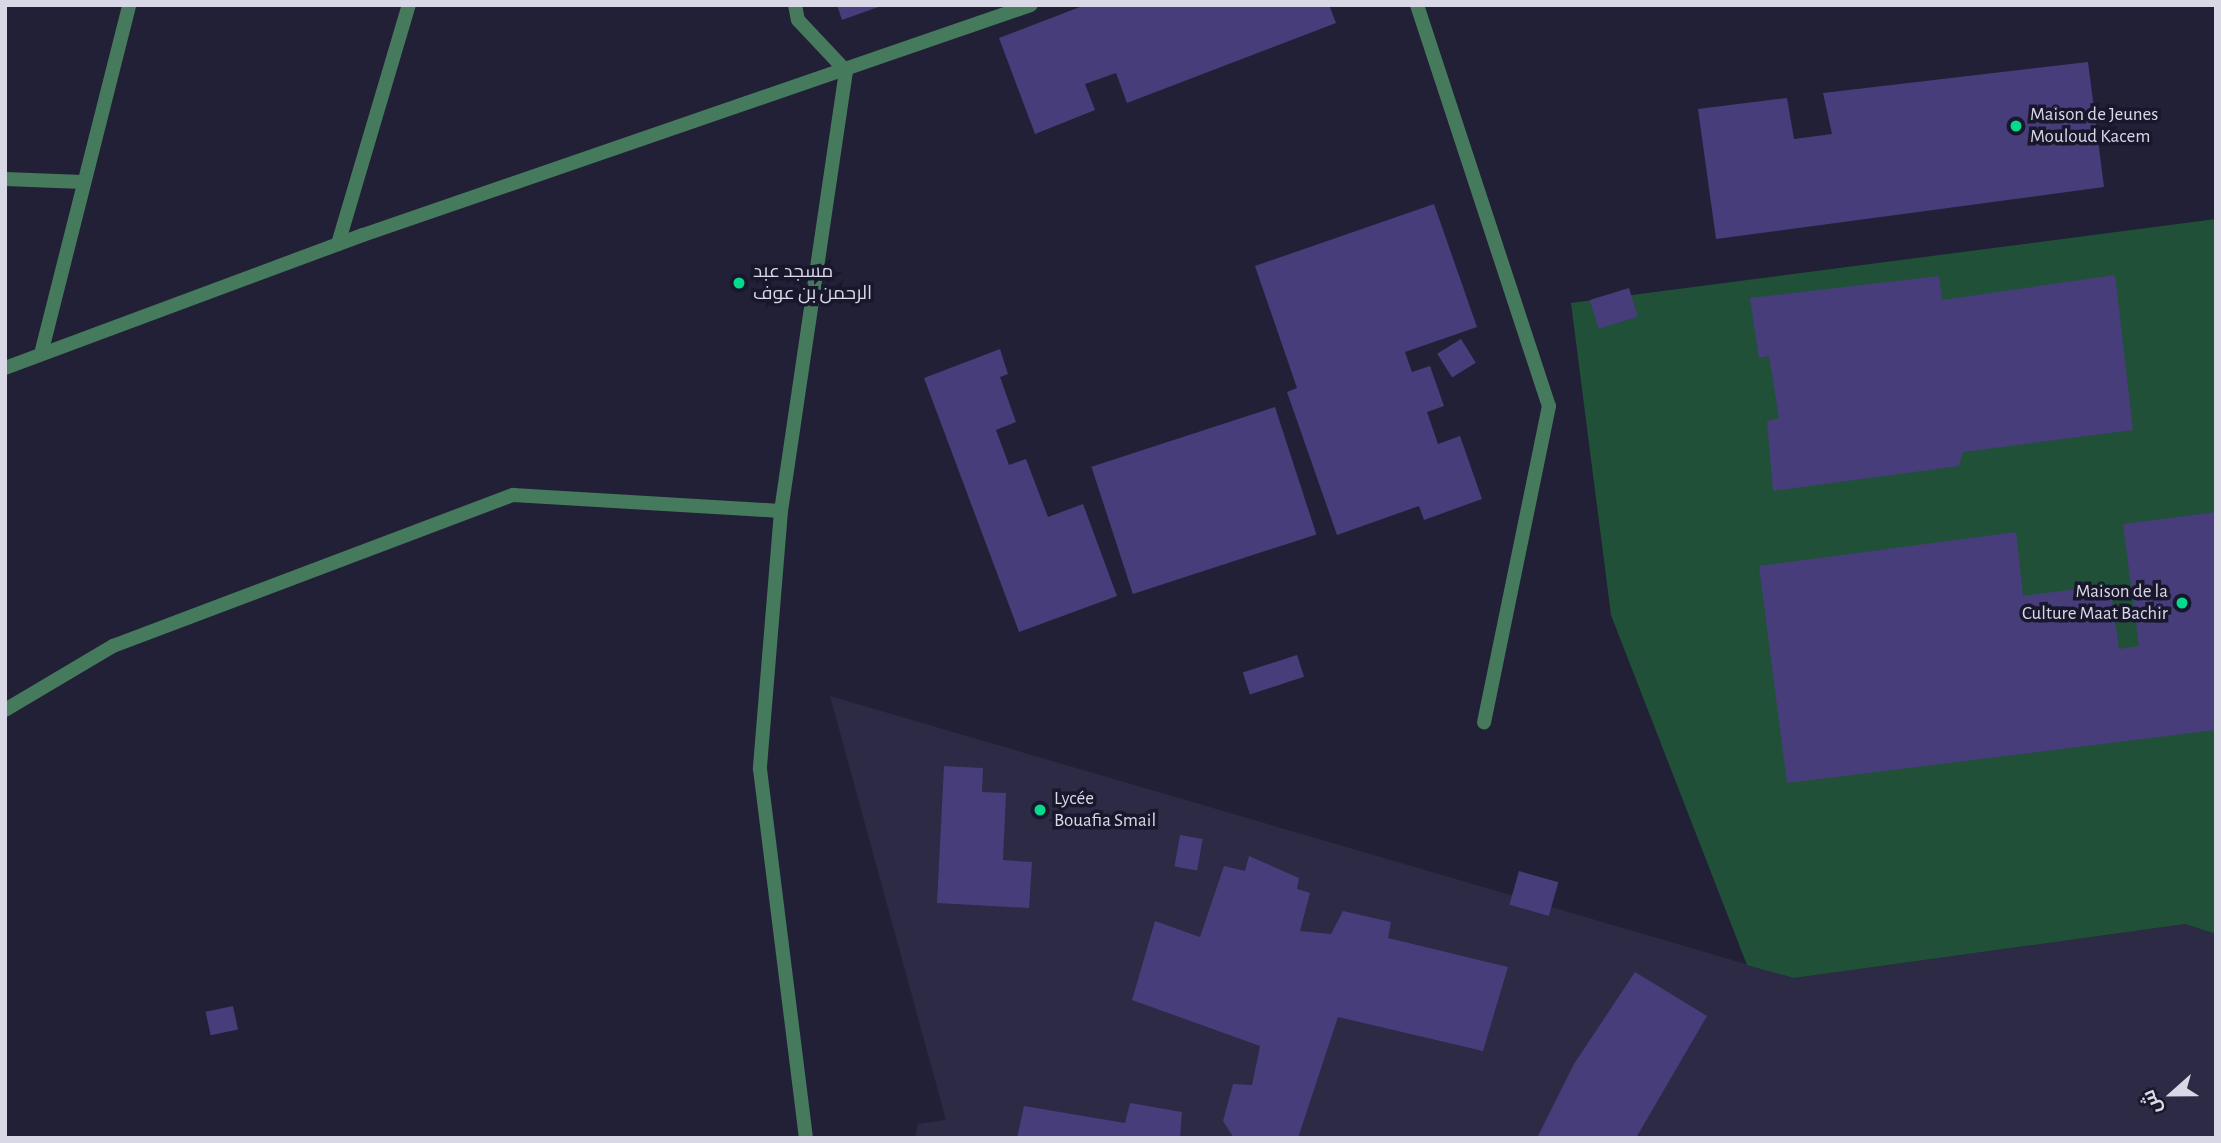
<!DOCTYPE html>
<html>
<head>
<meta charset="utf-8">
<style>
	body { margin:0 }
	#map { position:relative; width:2221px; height:1143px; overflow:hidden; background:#222036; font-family:"Alegreya Sans",Cairo,sans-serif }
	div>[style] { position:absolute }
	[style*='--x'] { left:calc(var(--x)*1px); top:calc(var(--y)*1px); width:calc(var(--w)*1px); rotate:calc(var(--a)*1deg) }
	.built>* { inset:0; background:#2c2a44 }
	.green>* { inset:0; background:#205138 }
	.building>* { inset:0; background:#463d7a; transform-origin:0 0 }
	.minor>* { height:14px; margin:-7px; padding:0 7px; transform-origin:7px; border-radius:7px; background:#467a5d }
	.dots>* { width:19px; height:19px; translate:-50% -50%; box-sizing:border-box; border:4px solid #19172c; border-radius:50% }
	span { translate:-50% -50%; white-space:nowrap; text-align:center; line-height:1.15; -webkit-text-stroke:7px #19172c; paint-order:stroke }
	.poi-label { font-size:19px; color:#d9d8e7 }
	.left { translate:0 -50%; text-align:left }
	.right { translate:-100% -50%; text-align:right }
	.frame { position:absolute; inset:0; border:7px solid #d9d8e7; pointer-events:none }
	.north { position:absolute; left:2137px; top:1059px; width:70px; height:70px; -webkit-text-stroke:5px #19172c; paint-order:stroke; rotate:249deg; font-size:19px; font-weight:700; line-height:28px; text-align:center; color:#d9d8e7 }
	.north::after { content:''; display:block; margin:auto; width:24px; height:32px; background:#d9d8e7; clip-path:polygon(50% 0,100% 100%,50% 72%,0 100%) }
</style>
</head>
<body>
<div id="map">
	<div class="built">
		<div style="clip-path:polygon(830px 696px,1794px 978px,2185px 924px,2216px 934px,2216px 1138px,915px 1138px,918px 1124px,946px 1120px)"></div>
	</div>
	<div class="green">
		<div style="clip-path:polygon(2216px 219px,2216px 934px,2185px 924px,1794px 978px,1747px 965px,1611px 615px,1571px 303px)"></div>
	</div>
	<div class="building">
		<div style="clip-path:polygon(837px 5px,881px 5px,881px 6px,842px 20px)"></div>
		<div style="clip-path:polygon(1085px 5px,1329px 5px,1336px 23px,1127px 103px,1116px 73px,1085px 84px,1095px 110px,1035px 134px,999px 38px)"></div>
		<div style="clip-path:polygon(2088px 62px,2104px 187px,1716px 239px,1698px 109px,1787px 98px,1794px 139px,1832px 134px,1823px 93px)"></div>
		<div style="clip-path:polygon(1434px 204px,1477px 327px,1405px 352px,1412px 372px,1430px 366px,1444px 406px,1427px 412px,1438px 444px,1460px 436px,1482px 499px,1424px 520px,1419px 506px,1337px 535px,1287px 392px,1297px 388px,1255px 266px)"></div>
		<div style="clip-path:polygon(2115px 275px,2133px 430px,1963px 452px,1959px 466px,1773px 491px,1767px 421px,1779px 418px,1769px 356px,1759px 358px,1750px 298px,1939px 276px,1942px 300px)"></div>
		<div style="left:1629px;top:288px;width:30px;height:41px;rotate:73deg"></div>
		<div style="left:1461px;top:339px;width:28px;height:28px;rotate:58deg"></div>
		<div style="clip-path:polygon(1000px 349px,1008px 374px,1000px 377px,1016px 422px,996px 430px,1009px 465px,1026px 459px,1048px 517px,1083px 504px,1117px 596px,1019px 632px,924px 378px)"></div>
		<div style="left:1275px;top:407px;width:134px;height:193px;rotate:72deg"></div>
		<div style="clip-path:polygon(2216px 512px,2216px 730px,1787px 783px,1759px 566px,2016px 532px,2023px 596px,2110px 585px,2119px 649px,2139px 646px,2123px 524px)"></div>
		<div style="left:1297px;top:655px;width:23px;height:57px;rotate:72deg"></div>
		<div style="clip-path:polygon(944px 766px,983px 768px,982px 792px,1006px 793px,1003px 860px,1032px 862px,1029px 908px,937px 903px)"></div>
		<div style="left:1180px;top:835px;width:23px;height:32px;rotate:10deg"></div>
		<div style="clip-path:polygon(1249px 856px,1299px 878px,1297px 889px,1310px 893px,1300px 931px,1331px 934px,1343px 911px,1391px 922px,1388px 938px,1508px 967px,1483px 1051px,1338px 1017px,1298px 1138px,1234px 1138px,1223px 1121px,1233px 1084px,1252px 1085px,1260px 1046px,1132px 1000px,1155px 921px,1200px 937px,1224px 866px,1245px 871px)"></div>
		<div style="left:1519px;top:871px;width:41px;height:35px;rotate:16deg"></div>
		<div style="clip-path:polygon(1635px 972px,1707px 1016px,1636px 1138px,1537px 1138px,1574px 1064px)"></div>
		<div style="left:233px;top:1006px;width:24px;height:28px;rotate:78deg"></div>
		<div style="clip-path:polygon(1130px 1103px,1182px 1112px,1180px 1138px,1017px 1138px,1024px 1106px,1125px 1123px)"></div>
	</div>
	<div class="minor">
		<div style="--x:795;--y:5;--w:15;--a:79"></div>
		<div style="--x:798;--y:20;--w:70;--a:46.7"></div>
		<div style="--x:846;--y:71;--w:445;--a:98.4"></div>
		<div style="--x:781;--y:511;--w:259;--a:94.7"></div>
		<div style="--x:760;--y:769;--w:372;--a:82.9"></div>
		<div style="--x:1417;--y:5;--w:422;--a:71.8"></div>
		<div style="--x:1549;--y:406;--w:323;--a:101.6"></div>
		<div style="--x:5;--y:179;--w:78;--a:2.2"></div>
		<div style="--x:338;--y:244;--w:249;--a:-73.5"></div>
		<div style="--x:42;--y:350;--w:356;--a:-75.8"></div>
		<div style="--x:5;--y:368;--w:382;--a:-20.4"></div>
		<div style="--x:363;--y:235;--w:706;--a:-19"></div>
		<div style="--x:5;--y:710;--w:126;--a:-30.7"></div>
		<div style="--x:113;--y:646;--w:428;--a:-20.7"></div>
		<div style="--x:513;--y:495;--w:268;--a:3.4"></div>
	</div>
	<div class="dots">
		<div style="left:2016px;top:126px;background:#05d98b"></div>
		<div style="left:739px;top:283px;background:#05d98b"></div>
		<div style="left:2182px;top:603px;background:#05d98b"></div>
		<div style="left:1040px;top:810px;background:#05d98b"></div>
	</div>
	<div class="poi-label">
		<span class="left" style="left:2030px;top:126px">Maison de Jeunes<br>Mouloud Kacem</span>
		<span class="left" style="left:753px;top:283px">مسجد عبد<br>الرحمن بن عوف</span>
		<span class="right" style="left:2168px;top:603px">Maison de la<br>Culture Maat Bachir</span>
		<span class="left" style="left:1054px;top:810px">Lycée<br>Bouafia Smail</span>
	</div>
	<div class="frame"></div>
	<div class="north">ش</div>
</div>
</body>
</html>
